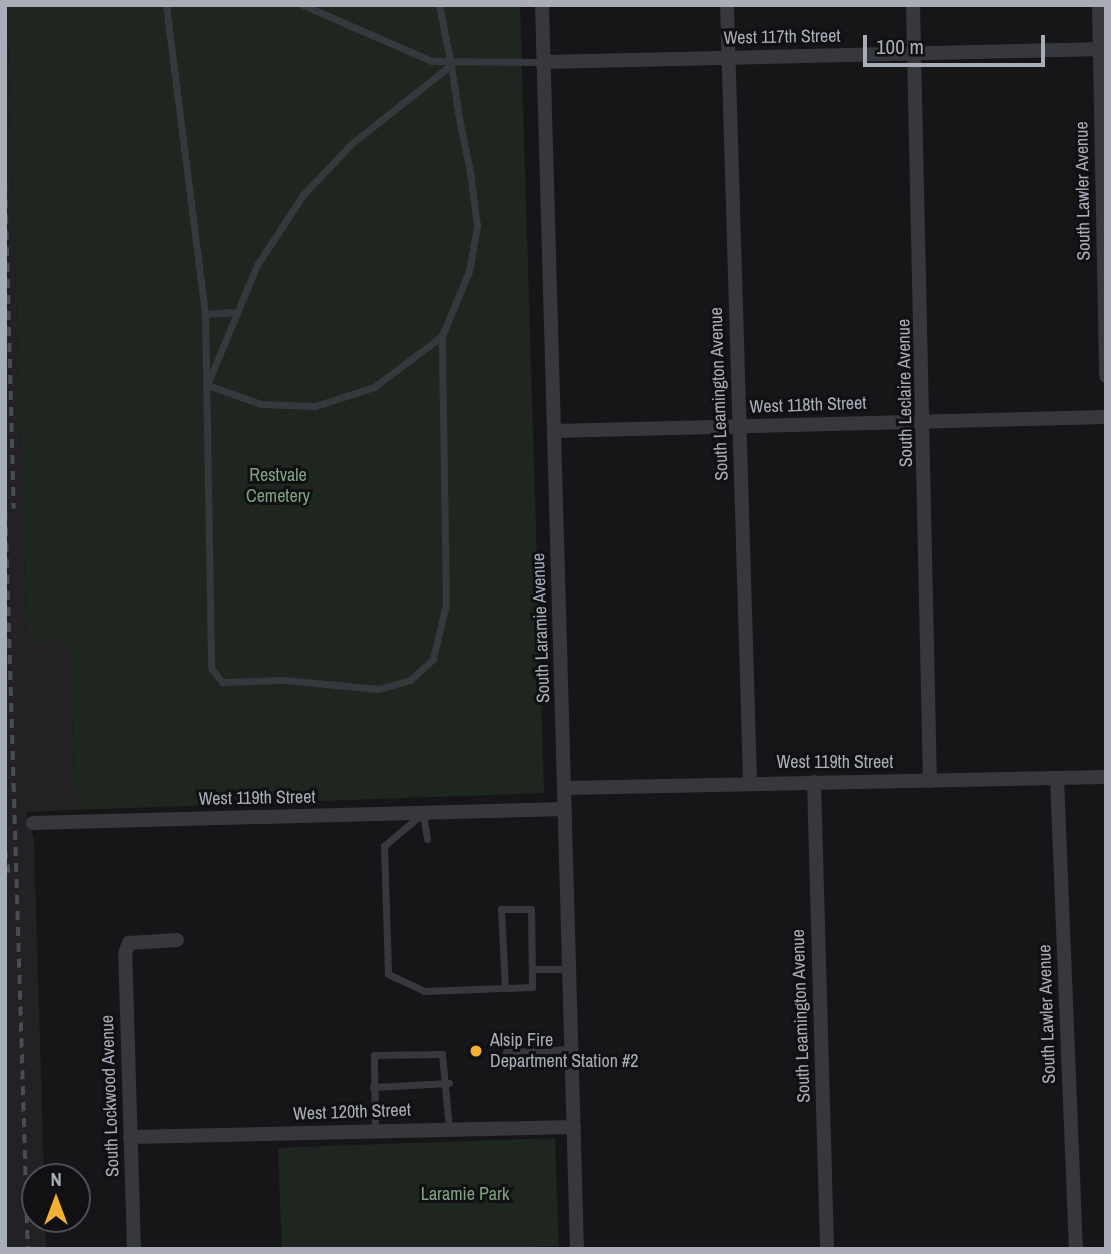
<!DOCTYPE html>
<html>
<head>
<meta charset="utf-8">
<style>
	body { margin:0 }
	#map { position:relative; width:1111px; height:1254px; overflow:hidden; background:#161618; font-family:"Archivo Narrow",sans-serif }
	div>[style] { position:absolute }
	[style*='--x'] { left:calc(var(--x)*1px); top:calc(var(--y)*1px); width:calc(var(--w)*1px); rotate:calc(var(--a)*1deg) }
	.built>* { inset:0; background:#222225 }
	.green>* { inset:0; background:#1e261f; transform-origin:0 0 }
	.lane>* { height:7px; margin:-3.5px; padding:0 3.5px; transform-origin:3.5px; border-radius:3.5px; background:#37383d }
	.street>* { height:14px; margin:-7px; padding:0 7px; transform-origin:7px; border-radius:7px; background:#37383d }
	.rail>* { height:3.5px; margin-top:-1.75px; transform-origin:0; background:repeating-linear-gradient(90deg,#4a4c52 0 9px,transparent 0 16px) }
	.dots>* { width:19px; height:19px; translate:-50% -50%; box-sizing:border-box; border:4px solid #111113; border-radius:50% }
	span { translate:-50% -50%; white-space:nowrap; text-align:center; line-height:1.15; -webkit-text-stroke:6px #111113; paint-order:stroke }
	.street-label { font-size:18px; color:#a8adb8 }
	.park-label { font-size:18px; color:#7fa381 }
	.poi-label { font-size:18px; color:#a8adb8 }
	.left { translate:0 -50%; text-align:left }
	.frame { position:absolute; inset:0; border:7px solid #a8adb8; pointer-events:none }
	.north { position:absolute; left:21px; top:1163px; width:70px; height:70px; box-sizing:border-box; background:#111113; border:2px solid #4d4f55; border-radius:50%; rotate:0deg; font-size:19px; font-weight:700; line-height:28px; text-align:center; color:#a8adb8 }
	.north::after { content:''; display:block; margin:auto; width:24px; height:32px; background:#f2b134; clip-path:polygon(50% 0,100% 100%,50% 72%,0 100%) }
	.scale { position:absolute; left:863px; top:35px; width:182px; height:32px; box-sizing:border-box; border:4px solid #a8adb8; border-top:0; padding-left:9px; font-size:21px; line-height:24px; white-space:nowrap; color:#a8adb8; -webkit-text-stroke:5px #111113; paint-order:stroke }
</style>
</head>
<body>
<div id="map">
	<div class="built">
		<div style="clip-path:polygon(7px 5px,27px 643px,70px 642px,75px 810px,26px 812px,34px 839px,44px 1177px,35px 1177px,35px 1219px,45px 1219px,46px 1249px,5px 1249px)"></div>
	</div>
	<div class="green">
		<div style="clip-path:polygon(7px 5px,520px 5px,544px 793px,75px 810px,70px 642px,27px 643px)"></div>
		<div style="left:555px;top:1138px;width:108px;height:277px;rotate:88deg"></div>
	</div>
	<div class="lane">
		<div style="--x:166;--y:5;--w:311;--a:82.8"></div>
		<div style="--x:205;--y:314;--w:29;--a:-4"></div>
		<div style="--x:303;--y:5;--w:141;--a:23.5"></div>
		<div style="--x:432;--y:61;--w:111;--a:0.5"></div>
		<div style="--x:439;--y:5;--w:61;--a:78.7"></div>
		<div style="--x:451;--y:65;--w:54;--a:81.4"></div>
		<div style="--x:459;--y:118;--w:55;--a:78.5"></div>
		<div style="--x:470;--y:172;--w:54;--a:82.6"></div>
		<div style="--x:477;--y:226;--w:46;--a:100.1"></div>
		<div style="--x:469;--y:271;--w:70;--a:112.6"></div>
		<div style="--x:442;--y:336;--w:85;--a:143.1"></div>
		<div style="--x:374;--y:387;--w:62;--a:162.1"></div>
		<div style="--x:315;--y:406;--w:54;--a:-177.9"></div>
		<div style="--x:261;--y:404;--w:57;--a:-160.6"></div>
		<div style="--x:207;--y:385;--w:130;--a:-67.4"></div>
		<div style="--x:257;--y:265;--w:84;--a:-56.7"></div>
		<div style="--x:303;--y:195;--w:70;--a:-46.7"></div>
		<div style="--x:351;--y:144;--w:127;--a:-38.3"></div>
		<div style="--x:205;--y:314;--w:354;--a:89"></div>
		<div style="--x:211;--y:668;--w:18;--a:52"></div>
		<div style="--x:222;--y:682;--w:62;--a:-1.8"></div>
		<div style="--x:284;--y:680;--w:95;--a:5.4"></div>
		<div style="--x:379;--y:689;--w:32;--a:-16"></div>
		<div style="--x:410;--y:680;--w:31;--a:-42"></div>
		<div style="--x:433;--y:659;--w:57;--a:-76.7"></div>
		<div style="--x:446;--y:604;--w:268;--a:-90.9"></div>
		<div style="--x:427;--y:839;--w:26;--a:-99"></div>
		<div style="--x:423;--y:813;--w:51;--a:139.8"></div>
		<div style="--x:384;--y:846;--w:128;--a:88.2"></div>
		<div style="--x:388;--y:974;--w:40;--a:25"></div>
		<div style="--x:424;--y:991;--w:108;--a:-2.1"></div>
		<div style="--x:532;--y:987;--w:78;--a:-90.7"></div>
		<div style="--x:531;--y:909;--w:30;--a:180"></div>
		<div style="--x:501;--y:909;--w:79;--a:87.1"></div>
		<div style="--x:532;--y:969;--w:38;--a:0"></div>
		<div style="--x:506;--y:1052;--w:66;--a:-2.6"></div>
		<div style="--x:373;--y:1087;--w:76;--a:-3"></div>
		<div style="--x:375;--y:1131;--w:76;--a:-90.8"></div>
		<div style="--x:374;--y:1055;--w:68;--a:-0.8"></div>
		<div style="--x:442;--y:1054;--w:75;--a:84.7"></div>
	</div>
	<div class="street">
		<div style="--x:542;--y:5;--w:1244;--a:88.39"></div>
		<div style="--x:727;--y:5;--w:777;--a:88.3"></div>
		<div style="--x:913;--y:5;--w:776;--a:88.75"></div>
		<div style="--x:1099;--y:5;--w:371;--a:88.9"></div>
		<div style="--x:544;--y:62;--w:562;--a:-1.33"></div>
		<div style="--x:555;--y:431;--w:551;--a:-1.46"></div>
		<div style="--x:1057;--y:778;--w:471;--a:87.7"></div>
		<div style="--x:814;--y:782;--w:467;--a:88.4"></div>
		<div style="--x:565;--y:788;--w:541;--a:-1.16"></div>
		<div style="--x:33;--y:823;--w:532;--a:-1.51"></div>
		<div style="--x:130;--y:1137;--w:444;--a:-1.3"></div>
		<div style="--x:134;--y:1249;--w:296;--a:-91.7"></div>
		<div style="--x:125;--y:953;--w:11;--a:-68"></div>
		<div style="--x:129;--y:943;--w:48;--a:-3.6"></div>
	</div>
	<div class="rail">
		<div style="--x:5;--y:167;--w:342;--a:88.5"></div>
		<div style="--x:5;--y:495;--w:754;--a:88.25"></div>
		<div style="--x:5;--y:849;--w:24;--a:81"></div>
	</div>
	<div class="dots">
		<div style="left:476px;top:1051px;background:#f2b134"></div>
	</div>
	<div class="street-label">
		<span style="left:782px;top:37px;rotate:-1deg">West 117th Street</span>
		<span style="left:1083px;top:191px;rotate:-91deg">South Lawler Avenue</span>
		<span style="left:905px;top:393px;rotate:-91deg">South Leclaire Avenue</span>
		<span style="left:719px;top:394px;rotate:-92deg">South Leamington Avenue</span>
		<span style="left:808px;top:405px;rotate:-2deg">West 118th Street</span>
		<span style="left:541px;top:628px;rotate:-92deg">South Laramie Avenue</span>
		<span style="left:835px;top:762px">West 119th Street</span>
		<span style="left:257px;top:798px;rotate:-1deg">West 119th Street</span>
		<span style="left:1047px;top:1014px;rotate:-92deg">South Lawler Avenue</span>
		<span style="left:801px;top:1016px;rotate:-92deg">South Leamington Avenue</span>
		<span style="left:110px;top:1096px;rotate:-92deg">South Lockwood Avenue</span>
		<span style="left:352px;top:1112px;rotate:-2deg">West 120th Street</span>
	</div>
	<div class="park-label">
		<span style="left:278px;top:486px">Restvale<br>Cemetery</span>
		<span style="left:465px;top:1194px">Laramie Park</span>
	</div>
	<div class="poi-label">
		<span class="left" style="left:490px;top:1051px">Alsip Fire<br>Department Station #2</span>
	</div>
	<div class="frame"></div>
	<div class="north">N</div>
	<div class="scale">100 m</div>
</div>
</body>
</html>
